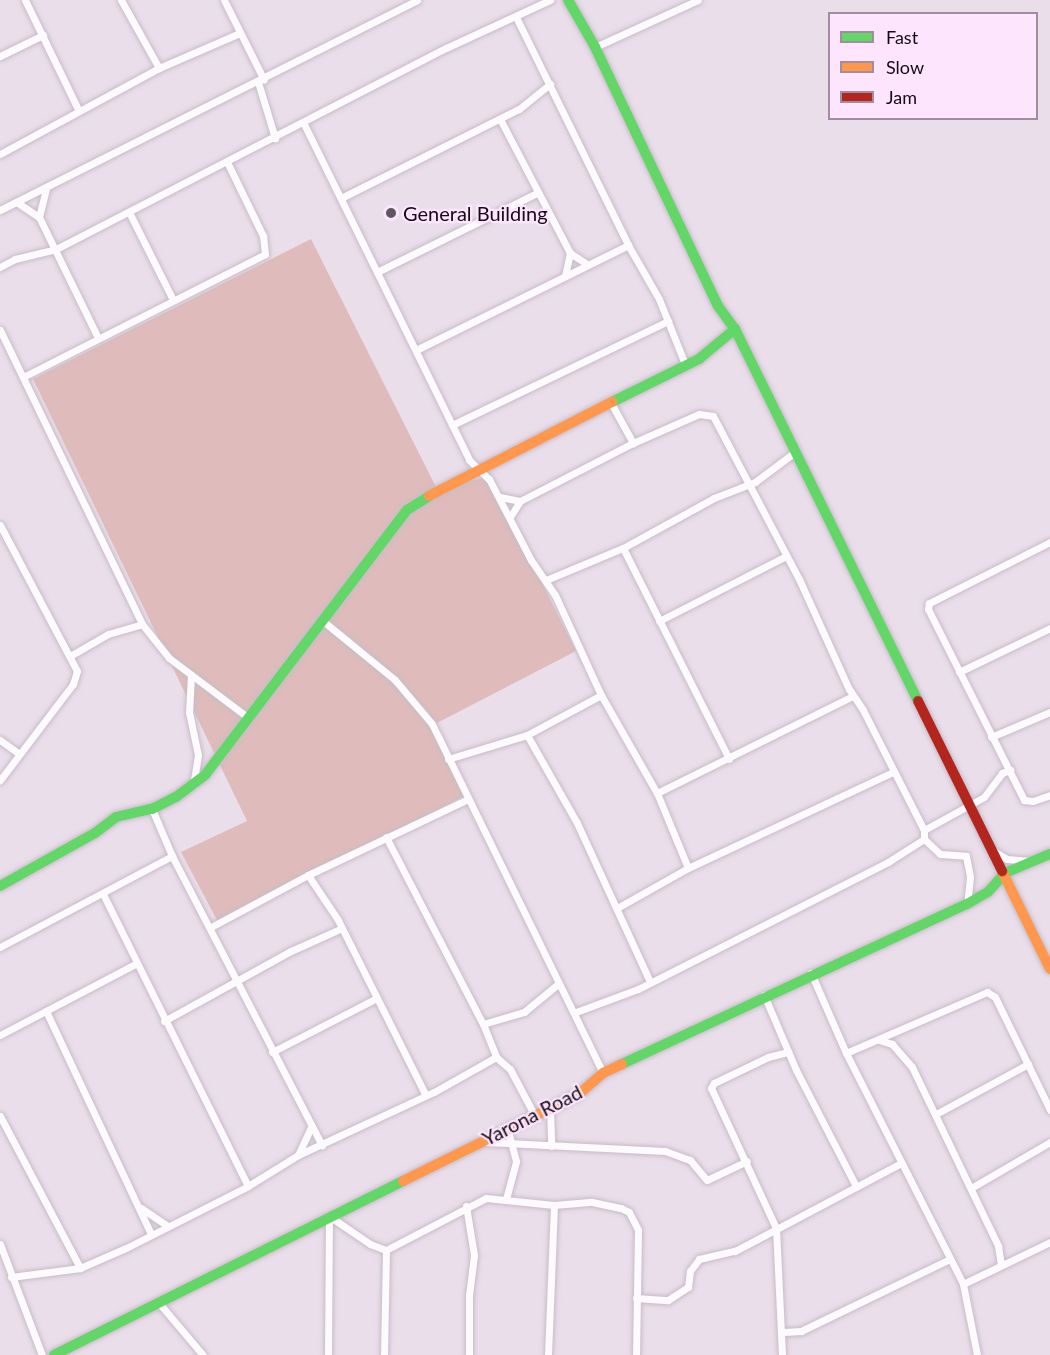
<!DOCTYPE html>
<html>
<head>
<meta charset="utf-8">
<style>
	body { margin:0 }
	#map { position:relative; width:1050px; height:1355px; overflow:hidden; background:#eadeeb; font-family:Lato,sans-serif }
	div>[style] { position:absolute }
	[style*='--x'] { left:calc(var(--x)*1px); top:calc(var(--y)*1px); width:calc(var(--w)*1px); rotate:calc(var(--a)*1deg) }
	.green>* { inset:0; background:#dfbcbb }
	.roads { filter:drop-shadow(0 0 2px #c6bcc7) drop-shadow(0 0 2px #c6bcc7) }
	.street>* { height:7px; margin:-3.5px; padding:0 3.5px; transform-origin:3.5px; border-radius:3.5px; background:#fcfafc }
	.fast>* { height:10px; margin:-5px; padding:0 5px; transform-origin:5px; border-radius:5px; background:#63d668 }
	.slow>* { height:10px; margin:-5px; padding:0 5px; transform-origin:5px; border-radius:5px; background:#ff974d }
	.jam>* { height:10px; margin:-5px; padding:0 5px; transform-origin:5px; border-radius:5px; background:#b3261e }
	.dots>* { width:16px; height:16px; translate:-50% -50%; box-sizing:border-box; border:3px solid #fde5fe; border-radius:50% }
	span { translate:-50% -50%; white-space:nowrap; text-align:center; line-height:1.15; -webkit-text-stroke:4.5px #fde5fe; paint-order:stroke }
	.poi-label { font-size:20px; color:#140c14 }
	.left { translate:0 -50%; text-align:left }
	.street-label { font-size:20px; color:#140c14 }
	.legend { position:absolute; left:828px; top:12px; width:210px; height:108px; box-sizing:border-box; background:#fde5fe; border:2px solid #a08ea0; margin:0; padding:8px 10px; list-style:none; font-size:18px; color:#140c14 }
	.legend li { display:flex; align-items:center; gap:12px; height:30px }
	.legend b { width:30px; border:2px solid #a08ea0 }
</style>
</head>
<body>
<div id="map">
	<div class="green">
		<div style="clip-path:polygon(311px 239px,436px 487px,489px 477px,576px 651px,437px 723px,464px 796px,219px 924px,181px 852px,247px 821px,33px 379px)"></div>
	</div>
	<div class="roads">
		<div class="street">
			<div style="--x:25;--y:0;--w:123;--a:64.1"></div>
			<div style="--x:121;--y:0;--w:78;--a:60.8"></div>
			<div style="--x:224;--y:0;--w:89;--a:63.4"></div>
			<div style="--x:516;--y:17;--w:254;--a:63.8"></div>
			<div style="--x:628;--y:245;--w:62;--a:60.1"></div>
			<div style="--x:659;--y:299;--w:70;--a:68.2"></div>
			<div style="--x:595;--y:47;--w:113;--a:-24.5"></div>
			<div style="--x:0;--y:56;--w:48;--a:-26"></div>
			<div style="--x:258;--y:82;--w:59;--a:73.1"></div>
			<div style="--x:500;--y:119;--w:151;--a:62.4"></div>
			<div style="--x:570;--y:253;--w:20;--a:33"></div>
			<div style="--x:304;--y:124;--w:374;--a:63.8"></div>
			<div style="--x:469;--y:460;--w:28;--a:44"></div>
			<div style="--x:489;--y:479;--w:91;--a:62.6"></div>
			<div style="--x:531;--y:560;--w:42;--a:55.6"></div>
			<div style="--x:555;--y:595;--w:110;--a:65.3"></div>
			<div style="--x:601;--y:695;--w:113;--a:60.3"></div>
			<div style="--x:657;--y:793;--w:81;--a:67.5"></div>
			<div style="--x:0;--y:154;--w:181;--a:-28.4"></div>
			<div style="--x:159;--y:68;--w:88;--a:-23.4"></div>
			<div style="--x:341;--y:198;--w:199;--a:-26.6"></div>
			<div style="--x:519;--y:109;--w:40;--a:-39"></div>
			<div style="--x:18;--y:203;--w:25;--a:34"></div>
			<div style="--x:39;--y:217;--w:135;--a:64"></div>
			<div style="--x:0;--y:210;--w:467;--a:-26.7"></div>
			<div style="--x:129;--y:212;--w:98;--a:63.4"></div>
			<div style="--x:39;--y:217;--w:30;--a:-76"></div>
			<div style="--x:0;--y:267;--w:17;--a:-28"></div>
			<div style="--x:15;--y:259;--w:42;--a:-13.7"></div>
			<div style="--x:56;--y:249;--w:439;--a:-27.3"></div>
			<div style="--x:446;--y:48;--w:115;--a:-24.8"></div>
			<div style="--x:377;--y:272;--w:178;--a:-26.3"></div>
			<div style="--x:565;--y:276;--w:24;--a:-78"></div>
			<div style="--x:0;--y:330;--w:326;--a:64.2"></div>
			<div style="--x:142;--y:624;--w:43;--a:51.5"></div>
			<div style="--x:169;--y:658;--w:96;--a:37"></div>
			<div style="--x:416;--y:350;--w:237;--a:-26.3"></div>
			<div style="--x:23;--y:377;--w:271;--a:-26.9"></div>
			<div style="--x:265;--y:254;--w:18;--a:-96"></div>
			<div style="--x:263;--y:236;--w:82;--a:-115.9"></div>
			<div style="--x:611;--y:403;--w:46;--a:61.2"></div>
			<div style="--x:452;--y:425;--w:240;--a:-25.7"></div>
			<div style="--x:500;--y:497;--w:20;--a:11"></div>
			<div style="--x:510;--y:517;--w:19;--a:-58"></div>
			<div style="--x:520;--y:501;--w:127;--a:-27.2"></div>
			<div style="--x:633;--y:443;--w:72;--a:-23.7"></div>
			<div style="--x:699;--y:414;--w:14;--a:8"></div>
			<div style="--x:713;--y:416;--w:184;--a:62.2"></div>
			<div style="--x:799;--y:579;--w:121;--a:65.6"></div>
			<div style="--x:849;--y:689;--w:25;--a:56"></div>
			<div style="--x:863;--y:710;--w:135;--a:63.1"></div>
			<div style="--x:924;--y:830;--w:68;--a:-28.8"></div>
			<div style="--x:984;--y:797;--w:30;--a:-53"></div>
			<div style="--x:1002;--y:773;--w:9;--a:-21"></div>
			<div style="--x:0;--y:525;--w:165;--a:62.2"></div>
			<div style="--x:77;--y:671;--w:14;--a:107"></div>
			<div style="--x:73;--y:684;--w:121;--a:127.2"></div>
			<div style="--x:1050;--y:542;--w:136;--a:153.2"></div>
			<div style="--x:929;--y:603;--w:6;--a:99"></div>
			<div style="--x:928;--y:609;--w:214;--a:63.3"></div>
			<div style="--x:1024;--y:800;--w:9;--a:6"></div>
			<div style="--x:1033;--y:801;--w:18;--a:-19"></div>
			<div style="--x:623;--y:548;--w:236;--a:63.3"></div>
			<div style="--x:546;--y:580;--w:83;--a:-22.6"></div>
			<div style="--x:623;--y:548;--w:104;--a:-28.8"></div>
			<div style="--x:714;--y:498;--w:44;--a:-21.3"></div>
			<div style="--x:755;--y:482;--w:50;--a:-36.9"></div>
			<div style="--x:323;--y:621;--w:93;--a:39.3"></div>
			<div style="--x:395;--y:680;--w:57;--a:49.9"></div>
			<div style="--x:432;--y:724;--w:389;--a:63.9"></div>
			<div style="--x:659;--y:621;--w:143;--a:-27.1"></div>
			<div style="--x:70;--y:656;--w:44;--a:-30.1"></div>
			<div style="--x:108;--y:634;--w:35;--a:-16"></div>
			<div style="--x:959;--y:672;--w:101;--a:-25.8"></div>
			<div style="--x:191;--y:675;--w:37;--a:93"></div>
			<div style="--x:189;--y:712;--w:44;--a:78.2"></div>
			<div style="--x:198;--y:755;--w:30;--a:99"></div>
			<div style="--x:527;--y:735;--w:101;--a:60.4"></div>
			<div style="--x:577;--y:823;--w:175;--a:65.3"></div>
			<div style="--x:991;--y:737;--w:64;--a:-23"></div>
			<div style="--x:0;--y:740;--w:22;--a:36"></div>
			<div style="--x:448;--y:759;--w:83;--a:-16.9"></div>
			<div style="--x:527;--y:735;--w:84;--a:-28.4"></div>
			<div style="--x:657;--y:793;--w:218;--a:-26.4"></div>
			<div style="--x:152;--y:809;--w:51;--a:66.9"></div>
			<div style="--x:172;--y:856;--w:326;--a:62.6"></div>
			<div style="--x:386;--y:837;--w:211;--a:62.6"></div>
			<div style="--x:483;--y:1024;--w:35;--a:68"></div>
			<div style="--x:496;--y:1057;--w:18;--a:41"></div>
			<div style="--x:510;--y:1069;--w:53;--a:62"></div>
			<div style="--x:924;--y:839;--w:22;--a:43"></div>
			<div style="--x:940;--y:854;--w:26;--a:4"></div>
			<div style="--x:966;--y:856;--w:21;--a:79"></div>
			<div style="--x:970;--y:877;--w:27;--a:96"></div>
			<div style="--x:992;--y:850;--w:17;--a:31"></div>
			<div style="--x:1007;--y:859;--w:23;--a:5"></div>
			<div style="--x:308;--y:875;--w:54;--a:56.3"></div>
			<div style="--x:338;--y:920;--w:195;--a:63.4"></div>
			<div style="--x:103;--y:894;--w:326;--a:63.6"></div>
			<div style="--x:617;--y:908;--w:81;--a:-29.4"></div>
			<div style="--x:688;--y:868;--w:226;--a:-25.1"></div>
			<div style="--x:211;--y:927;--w:110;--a:-28.2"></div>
			<div style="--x:308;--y:875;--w:177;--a:-25.4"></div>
			<div style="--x:0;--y:947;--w:195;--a:-27.9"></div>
			<div style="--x:811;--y:973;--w:87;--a:66.4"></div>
			<div style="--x:846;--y:1053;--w:259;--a:63.1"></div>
			<div style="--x:963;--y:1284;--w:72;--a:78.8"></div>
			<div style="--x:764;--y:995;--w:82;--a:66.9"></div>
			<div style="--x:796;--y:1070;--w:131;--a:62.7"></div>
			<div style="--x:46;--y:1011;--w:246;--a:64.8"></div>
			<div style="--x:576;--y:1012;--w:66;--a:-20.4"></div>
			<div style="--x:638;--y:989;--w:280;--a:-26.9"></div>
			<div style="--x:888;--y:862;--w:43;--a:-32.6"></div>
			<div style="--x:924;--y:839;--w:9;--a:-90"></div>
			<div style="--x:164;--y:1021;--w:145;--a:-28.9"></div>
			<div style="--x:291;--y:951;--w:54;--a:-24.2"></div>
			<div style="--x:483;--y:1024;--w:43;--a:-16.3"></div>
			<div style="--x:524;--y:1012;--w:44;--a:-39.5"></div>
			<div style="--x:0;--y:1035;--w:153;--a:-27.7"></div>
			<div style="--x:879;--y:1040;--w:14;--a:17"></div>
			<div style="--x:892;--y:1044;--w:30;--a:49"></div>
			<div style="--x:912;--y:1067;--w:199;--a:64.3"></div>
			<div style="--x:998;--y:1246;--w:18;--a:81"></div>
			<div style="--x:272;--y:1052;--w:116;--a:-27.2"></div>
			<div style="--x:846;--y:1053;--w:154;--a:-23.4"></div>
			<div style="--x:987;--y:992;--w:9;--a:32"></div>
			<div style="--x:995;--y:997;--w:126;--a:64"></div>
			<div style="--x:550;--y:1108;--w:38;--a:88"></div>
			<div style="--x:936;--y:1114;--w:105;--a:-28.5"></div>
			<div style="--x:0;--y:1116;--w:172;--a:62.2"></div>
			<div style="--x:487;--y:1142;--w:178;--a:2.9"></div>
			<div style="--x:665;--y:1151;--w:27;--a:20"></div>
			<div style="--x:690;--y:1160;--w:26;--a:50"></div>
			<div style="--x:707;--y:1180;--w:44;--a:-25.4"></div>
			<div style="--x:298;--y:1155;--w:31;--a:-65"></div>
			<div style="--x:971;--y:1188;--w:91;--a:-30.2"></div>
			<div style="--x:506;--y:1199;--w:39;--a:-75"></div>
			<div style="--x:516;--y:1161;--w:34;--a:-105"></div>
			<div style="--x:466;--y:1206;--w:50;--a:80.7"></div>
			<div style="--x:474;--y:1255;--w:39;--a:97"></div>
			<div style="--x:469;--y:1294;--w:61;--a:90"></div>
			<div style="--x:141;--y:1208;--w:32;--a:34"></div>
			<div style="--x:0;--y:1244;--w:119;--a:69.3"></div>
			<div style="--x:386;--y:1250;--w:113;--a:-27.5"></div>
			<div style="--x:486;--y:1198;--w:68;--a:5.9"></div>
			<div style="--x:554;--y:1205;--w:38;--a:-5"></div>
			<div style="--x:592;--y:1202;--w:30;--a:12"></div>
			<div style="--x:621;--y:1208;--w:9;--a:27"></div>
			<div style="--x:629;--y:1212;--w:20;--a:63"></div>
			<div style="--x:638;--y:1230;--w:125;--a:90.9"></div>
			<div style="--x:11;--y:1277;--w:70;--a:-7.4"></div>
			<div style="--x:80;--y:1268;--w:50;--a:-23.5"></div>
			<div style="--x:126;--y:1248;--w:137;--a:-26.9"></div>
			<div style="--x:248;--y:1186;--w:59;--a:-31.8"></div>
			<div style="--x:298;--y:1155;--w:150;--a:-24.9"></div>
			<div style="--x:434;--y:1092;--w:71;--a:-29.4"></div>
			<div style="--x:963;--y:1284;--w:97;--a:-25.8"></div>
			<div style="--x:636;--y:1298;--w:32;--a:4"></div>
			<div style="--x:668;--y:1300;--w:24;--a:-33"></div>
			<div style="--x:688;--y:1287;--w:16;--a:-83"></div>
			<div style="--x:690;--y:1271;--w:15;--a:-53"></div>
			<div style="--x:699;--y:1259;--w:37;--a:-13"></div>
			<div style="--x:735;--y:1251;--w:188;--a:-27.9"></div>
			<div style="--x:159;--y:1303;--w:68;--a:49.8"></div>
			<div style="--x:784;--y:1332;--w:17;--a:-3"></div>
			<div style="--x:801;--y:1331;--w:165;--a:-25.8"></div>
			<div style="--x:328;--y:1355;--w:139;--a:-89.6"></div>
			<div style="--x:329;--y:1216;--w:50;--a:34.3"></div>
			<div style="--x:370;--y:1244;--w:17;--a:21"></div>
			<div style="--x:384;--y:1355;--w:105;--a:-88.9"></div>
			<div style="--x:548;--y:1355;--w:150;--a:-87.7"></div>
			<div style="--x:782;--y:1355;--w:127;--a:-92.7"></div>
			<div style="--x:776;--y:1228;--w:154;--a:-114.9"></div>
			<div style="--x:711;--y:1088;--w:6;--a:-59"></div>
			<div style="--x:714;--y:1083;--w:60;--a:-25.7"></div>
			<div style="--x:768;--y:1057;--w:21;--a:-14"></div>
		</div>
		<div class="fast">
			<div style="--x:568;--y:0;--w:54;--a:60.1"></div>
			<div style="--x:595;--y:47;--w:287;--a:64.6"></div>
			<div style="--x:718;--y:306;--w:29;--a:54"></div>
			<div style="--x:735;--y:329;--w:415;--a:63.8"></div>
			<div style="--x:612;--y:402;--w:97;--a:-26.3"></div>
			<div style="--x:699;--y:359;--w:47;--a:-39.8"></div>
			<div style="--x:0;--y:886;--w:109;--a:-29.2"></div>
			<div style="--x:95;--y:833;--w:26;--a:-37"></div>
			<div style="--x:116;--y:817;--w:37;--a:-13"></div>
			<div style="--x:152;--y:809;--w:27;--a:-27"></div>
			<div style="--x:176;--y:797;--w:36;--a:-37"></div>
			<div style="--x:205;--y:775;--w:333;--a:-52.7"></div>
			<div style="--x:407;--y:510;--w:26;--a:-32"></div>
			<div style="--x:622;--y:1064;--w:380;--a:-24.9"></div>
			<div style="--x:967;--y:904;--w:24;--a:-30"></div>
			<div style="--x:988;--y:892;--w:25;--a:-48"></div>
			<div style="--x:1005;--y:873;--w:49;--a:-22.9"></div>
			<div style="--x:54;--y:1355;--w:390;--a:-26.5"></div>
		</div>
		<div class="slow">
			<div style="--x:429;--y:496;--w:206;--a:-27.2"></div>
			<div style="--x:1002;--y:871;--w:109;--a:63.9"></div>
			<div style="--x:403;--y:1181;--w:196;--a:-26.3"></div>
			<div style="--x:579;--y:1094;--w:32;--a:-41"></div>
			<div style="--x:603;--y:1073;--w:21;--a:-25"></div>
		</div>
		<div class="jam">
			<div style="--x:918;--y:701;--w:190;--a:63.7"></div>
		</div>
	</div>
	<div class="dots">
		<div style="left:391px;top:213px;background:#5f565f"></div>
	</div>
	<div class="poi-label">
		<span class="left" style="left:403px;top:213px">General Building</span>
	</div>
	<div class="street-label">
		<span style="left:532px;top:1115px;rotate:-27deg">Yarona Road</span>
	</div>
	<ul class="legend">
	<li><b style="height:8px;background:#63d668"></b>Fast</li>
	<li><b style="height:8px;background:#ff974d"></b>Slow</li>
	<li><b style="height:8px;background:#b3261e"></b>Jam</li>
	</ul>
</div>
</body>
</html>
